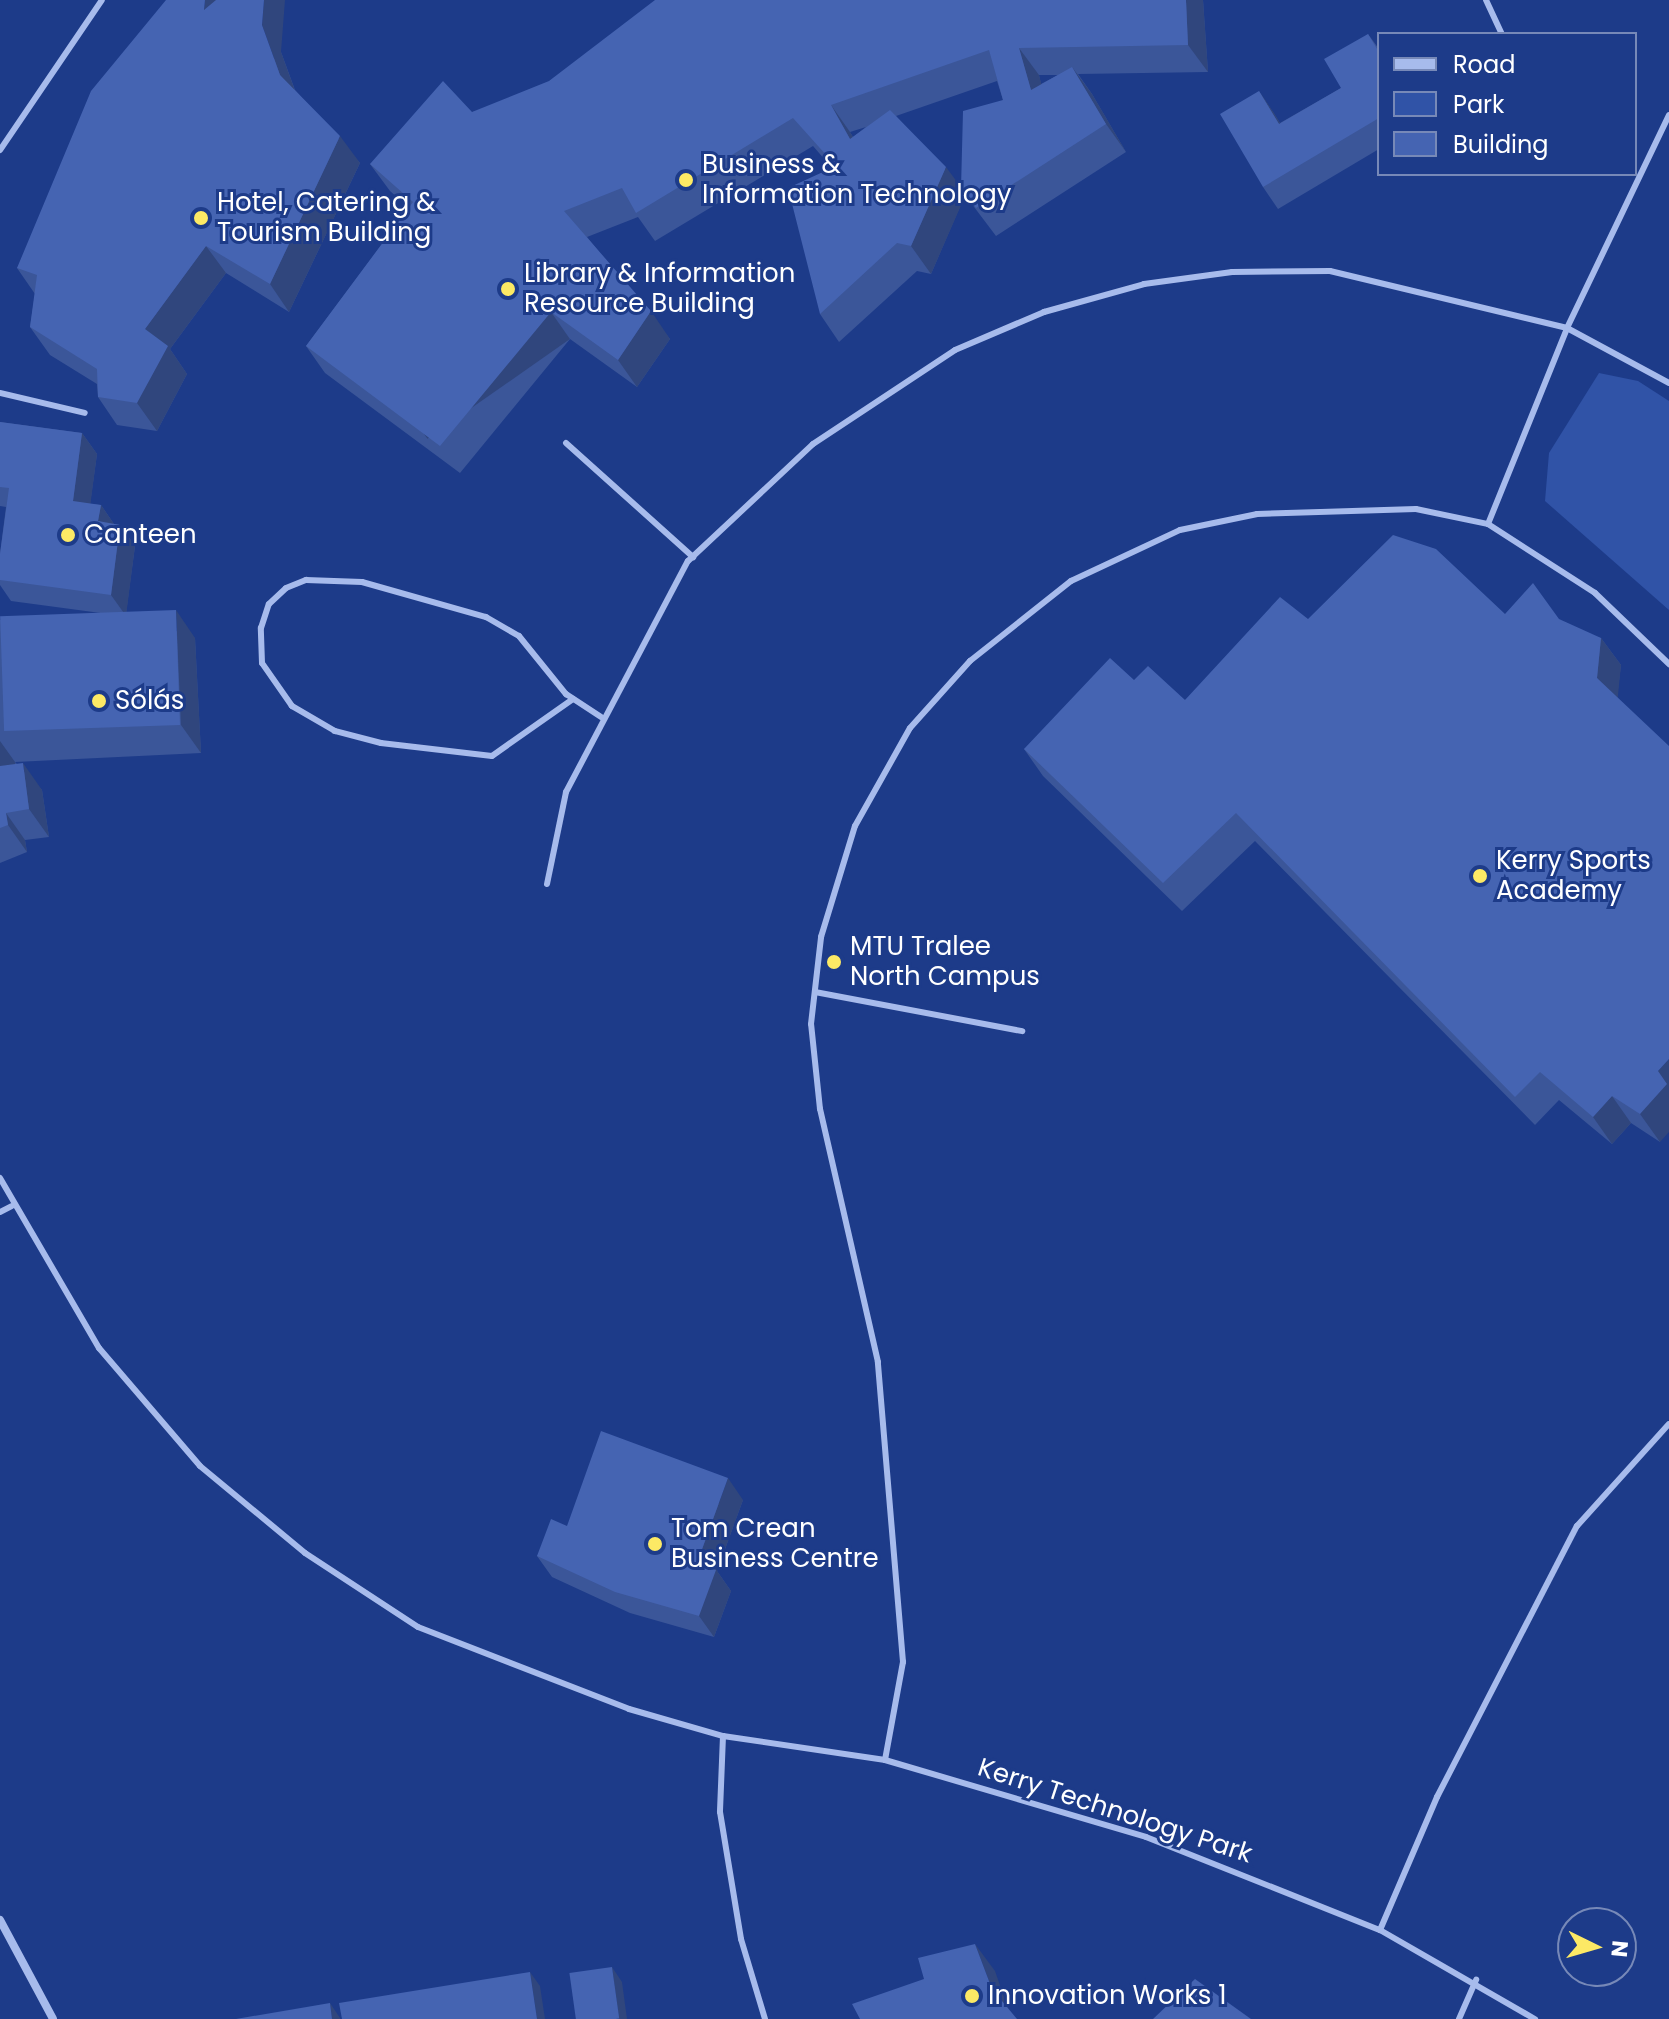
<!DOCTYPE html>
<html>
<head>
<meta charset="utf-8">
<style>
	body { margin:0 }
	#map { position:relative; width:1669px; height:2019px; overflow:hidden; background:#1d3b89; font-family:Poppins,sans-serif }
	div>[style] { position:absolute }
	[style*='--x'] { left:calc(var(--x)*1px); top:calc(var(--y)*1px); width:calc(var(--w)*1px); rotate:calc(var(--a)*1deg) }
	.green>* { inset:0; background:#3053a7 }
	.service>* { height:6px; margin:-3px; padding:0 3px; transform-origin:3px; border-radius:3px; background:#a7bbec }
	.minor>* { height:8px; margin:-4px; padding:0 4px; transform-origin:4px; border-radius:4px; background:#a7bbec }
	.wall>* { inset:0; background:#3b5699 }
	.shaded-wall>* { inset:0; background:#30467d; transform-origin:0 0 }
	.building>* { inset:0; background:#4564b2; transform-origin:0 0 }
	.dots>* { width:22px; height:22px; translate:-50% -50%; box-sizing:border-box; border:4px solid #1d3b89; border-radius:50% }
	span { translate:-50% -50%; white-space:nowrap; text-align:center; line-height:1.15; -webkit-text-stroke:6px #1d3b89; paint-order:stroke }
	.poi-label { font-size:26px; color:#fff }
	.left { translate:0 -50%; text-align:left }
	.street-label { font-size:26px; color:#fff }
	.legend { position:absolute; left:1377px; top:32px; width:260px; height:144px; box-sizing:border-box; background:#1d3b89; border:2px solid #7789b8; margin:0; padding:10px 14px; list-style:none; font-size:24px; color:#fff }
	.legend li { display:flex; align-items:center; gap:16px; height:40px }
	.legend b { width:40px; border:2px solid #7789b8 }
	.north { position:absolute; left:1557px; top:1907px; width:80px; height:80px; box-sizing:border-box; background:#1d3b89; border:2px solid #7789b8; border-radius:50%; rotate:95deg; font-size:22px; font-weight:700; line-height:32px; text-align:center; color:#fff }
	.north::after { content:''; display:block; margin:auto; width:28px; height:36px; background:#fce965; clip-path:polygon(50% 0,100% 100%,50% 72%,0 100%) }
</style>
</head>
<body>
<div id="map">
	<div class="green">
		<div style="clip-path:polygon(1599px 373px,1638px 381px,1669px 401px,1669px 610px,1545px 501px,1549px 453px)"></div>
	</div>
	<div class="service">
		<div style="--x:1486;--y:0;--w:38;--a:65"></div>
		<div style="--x:0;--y:150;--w:181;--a:-55.8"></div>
		<div style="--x:0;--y:393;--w:87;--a:13.2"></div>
		<div style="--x:566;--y:443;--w:171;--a:41.9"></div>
		<div style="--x:1488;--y:524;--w:211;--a:-68"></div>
		<div style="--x:1567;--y:328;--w:236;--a:-64.4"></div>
		<div style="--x:573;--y:699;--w:99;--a:144.9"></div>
		<div style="--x:492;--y:756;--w:112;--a:-173.3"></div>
		<div style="--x:381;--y:743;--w:48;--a:-165.4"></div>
		<div style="--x:335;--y:731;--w:50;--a:-149.8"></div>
		<div style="--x:292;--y:706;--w:52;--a:-124.9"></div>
		<div style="--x:262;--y:663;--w:35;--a:-92"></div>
		<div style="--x:261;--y:628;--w:25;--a:-72"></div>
		<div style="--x:269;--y:604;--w:23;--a:-43"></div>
		<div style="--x:286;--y:588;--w:22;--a:-22"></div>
		<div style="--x:306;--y:580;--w:56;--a:2"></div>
		<div style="--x:362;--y:582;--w:129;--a:15.8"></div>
		<div style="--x:486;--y:617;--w:38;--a:30"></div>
		<div style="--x:519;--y:636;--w:75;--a:51"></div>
		<div style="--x:566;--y:694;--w:42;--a:33.3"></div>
		<div style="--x:547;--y:884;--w:94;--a:-78.3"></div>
		<div style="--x:566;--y:792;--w:261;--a:-62.2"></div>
		<div style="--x:688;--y:561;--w:171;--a:-43.1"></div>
		<div style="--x:813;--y:444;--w:170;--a:-33.5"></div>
		<div style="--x:955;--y:350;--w:97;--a:-23.1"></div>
		<div style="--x:1044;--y:312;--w:104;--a:-15.6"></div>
		<div style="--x:1144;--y:284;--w:89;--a:-7.8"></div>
		<div style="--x:1232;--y:272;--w:98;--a:-0.6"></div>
		<div style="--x:1330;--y:271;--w:244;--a:13.5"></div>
		<div style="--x:1567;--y:328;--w:116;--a:28.3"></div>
		<div style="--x:815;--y:992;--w:211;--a:10.7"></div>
		<div style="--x:0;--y:1178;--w:197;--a:59.8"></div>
		<div style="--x:99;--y:1348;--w:155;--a:49.4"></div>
		<div style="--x:200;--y:1466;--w:136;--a:39.6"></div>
		<div style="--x:305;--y:1553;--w:135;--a:33.2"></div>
		<div style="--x:418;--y:1627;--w:226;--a:21.2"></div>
		<div style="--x:629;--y:1709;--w:98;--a:16"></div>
		<div style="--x:723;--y:1736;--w:164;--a:8.4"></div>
		<div style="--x:885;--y:1760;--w:272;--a:16.4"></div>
		<div style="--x:1146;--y:1837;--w:252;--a:21.7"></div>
		<div style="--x:1380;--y:1930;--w:179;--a:29.9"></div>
		<div style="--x:0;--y:1212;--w:13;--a:-27"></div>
		<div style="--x:723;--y:1736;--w:76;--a:92.3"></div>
		<div style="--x:720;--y:1812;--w:129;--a:80.6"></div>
		<div style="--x:741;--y:1939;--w:84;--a:73.3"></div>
		<div style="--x:885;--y:1760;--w:100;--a:-79.6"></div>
		<div style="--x:903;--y:1662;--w:301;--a:-94.8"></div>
		<div style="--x:878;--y:1362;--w:260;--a:-102.9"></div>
		<div style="--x:820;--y:1109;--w:85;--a:-96"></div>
		<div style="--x:811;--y:1024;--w:88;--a:-83.4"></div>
		<div style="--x:821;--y:937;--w:116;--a:-73"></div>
		<div style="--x:855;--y:826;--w:112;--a:-60.7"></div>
		<div style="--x:910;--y:728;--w:90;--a:-48.2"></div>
		<div style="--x:970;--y:661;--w:129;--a:-38.4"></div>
		<div style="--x:1071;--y:581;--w:120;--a:-25.1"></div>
		<div style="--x:1180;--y:530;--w:79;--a:-11.7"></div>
		<div style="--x:1257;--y:514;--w:159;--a:-1.8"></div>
		<div style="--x:1416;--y:509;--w:74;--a:11.8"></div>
		<div style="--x:1488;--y:524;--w:127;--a:32.8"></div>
		<div style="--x:1595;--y:593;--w:103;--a:43.8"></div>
		<div style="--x:1380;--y:1930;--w:145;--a:-66.8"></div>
		<div style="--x:1437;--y:1797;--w:305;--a:-62.7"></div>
		<div style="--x:1577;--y:1526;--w:137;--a:-48"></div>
		<div style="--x:1459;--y:2019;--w:43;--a:-66.4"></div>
	</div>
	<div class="minor">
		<div style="--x:0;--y:1920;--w:112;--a:61.8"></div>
	</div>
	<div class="wall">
		<div style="clip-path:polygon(evenodd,1203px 0,1208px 72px,1078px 74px,1092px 94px,1126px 152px,996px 236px,965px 195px,931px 274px,917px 271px,839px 342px,820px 314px,832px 168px,813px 146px,655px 241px,638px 217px,587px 237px,670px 339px,637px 387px,570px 339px,460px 473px,325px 373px,306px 346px,409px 208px,390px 191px,370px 164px,472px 112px,1203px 0,1039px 75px,1058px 75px,1041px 84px,1039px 75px,1203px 0,997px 81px,1003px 100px,961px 187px,896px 116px,997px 81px,1203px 0,866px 127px,853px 137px,850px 132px,866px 127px)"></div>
		<div style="clip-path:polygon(1368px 34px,1379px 49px,1379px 149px,1278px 209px,1263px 187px,1259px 91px,1280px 123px,1341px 88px)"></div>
		<div style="clip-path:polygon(281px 52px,295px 90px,360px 163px,289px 312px,226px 273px,170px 349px,187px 374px,157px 431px,117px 425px,98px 397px,97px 384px,50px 355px,30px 327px,35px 294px,17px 268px)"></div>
		<div style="clip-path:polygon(0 422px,82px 433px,97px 454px,90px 504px,101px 505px,114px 524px,120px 525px,135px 546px,126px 613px,195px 638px,201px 753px,15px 762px,42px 790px,49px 837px,25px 840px,27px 852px,0 863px,0 620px,108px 614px,11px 601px,0 585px,0 554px,6px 507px,0 506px)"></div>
		<div style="clip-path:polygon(1505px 614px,1601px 638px,1621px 665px,1617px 697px,1660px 1142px,1631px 1123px,1612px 1144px,1559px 1100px,1535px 1125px,1255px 841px,1182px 911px,1043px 776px,1024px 749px,1134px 680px,1185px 700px,1308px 619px)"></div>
		<div style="clip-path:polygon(743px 1500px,717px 1571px,731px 1591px,714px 1637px,630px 1613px,552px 1577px,537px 1556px,567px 1526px)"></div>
	</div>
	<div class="shaded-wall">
		<div style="clip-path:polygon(205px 0,227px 0,204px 10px)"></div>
		<div style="clip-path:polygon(264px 0,285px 0,281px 52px,299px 102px,280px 75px,262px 25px)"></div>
		<div style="clip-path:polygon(1186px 0,1203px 0,1208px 72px,1188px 45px)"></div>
		<div style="clip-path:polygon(1019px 48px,1039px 75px,1050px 118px,1031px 90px)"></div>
		<div style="clip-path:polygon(1072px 67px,1092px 94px,1126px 152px,1106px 124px)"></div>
		<div style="clip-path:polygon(1259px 91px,1274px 113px,1294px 146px,1279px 124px)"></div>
		<div style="clip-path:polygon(831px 105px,850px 132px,869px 166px,850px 139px)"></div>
		<div style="clip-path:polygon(340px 136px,360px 163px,289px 312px,270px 284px)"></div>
		<div style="clip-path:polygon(946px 167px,966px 194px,931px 274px,911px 246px)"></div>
		<div style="clip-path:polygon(206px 246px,226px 273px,170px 349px,187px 374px,157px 431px,137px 403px,145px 329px)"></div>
		<div style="clip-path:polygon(651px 311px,670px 339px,637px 387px,618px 360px)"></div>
		<div style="left:551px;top:312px;width:33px;height:174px;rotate:55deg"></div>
		<div style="clip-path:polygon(82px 433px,97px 454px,88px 522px,73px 501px)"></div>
		<div style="clip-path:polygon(101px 505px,116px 527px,98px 521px)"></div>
		<div style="clip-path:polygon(120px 525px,135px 546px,126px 616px,111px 595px)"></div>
		<div style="clip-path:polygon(176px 610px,195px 638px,201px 753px,181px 725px)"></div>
		<div style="clip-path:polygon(1601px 638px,1621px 665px,1617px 705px,1597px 678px)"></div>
		<div style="clip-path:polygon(0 741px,15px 762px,19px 794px,0 767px)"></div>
		<div style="clip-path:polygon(23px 763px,42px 790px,49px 837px,29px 809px)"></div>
		<div style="clip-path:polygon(6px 813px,25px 840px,27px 852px,8px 825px)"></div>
		<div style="clip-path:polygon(1669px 1059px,1669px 1132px,1660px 1142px,1640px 1114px,1658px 1071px)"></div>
		<div style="clip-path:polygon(1612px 1096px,1631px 1123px,1612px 1144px,1593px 1117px)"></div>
		<div style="clip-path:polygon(728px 1478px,743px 1500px,717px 1571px,731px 1591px,714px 1637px,699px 1616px,697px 1563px)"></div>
		<div style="clip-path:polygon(975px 1944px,995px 1971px,1011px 2017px,992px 1989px)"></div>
		<div style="clip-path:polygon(612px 1967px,622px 1982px,627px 2019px,619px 2019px)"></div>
		<div style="clip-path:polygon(530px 1972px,540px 1986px,545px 2019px,537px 2019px)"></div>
		<div style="clip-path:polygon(330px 2003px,340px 2018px,340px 2019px,332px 2019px)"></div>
	</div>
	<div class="building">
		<div style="clip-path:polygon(166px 0,205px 0,204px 10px,216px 0,264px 0,262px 25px,280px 75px,340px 136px,270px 284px,206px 246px,145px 329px,168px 346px,137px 403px,98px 397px,97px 369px,30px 327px,37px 275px,17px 268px,91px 91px)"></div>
		<div style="clip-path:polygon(655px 0,1186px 0,1188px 45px,1019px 48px,1031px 90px,1072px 67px,1106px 124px,976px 208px,961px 188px,963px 111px,1003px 100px,989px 50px,831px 105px,850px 139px,890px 110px,946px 167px,911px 246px,897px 243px,820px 314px,788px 188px,836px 166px,793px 118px,636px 213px,622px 188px,564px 211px,651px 311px,618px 360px,551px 312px,440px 446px,306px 346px,413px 202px,370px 164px,443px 81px,472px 112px,549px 81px)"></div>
		<div style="clip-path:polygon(1368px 34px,1379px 52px,1379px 118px,1263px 187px,1220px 114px,1259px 91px,1279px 124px,1341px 88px,1324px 59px)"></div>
		<div style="clip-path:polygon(0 422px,82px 433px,73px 501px,101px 505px,98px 521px,120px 525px,111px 595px,0 580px,0 554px,9px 488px,0 487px)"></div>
		<div style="clip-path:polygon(1393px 535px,1436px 549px,1505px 614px,1533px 583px,1559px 619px,1601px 638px,1597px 678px,1669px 746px,1669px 1059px,1658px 1071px,1667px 1084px,1640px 1114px,1612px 1096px,1593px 1117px,1540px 1072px,1515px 1097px,1236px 813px,1163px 883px,1024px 749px,1110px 658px,1134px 680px,1148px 666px,1185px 700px,1280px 597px,1308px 619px)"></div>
		<div style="left:176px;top:610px;width:115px;height:176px;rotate:88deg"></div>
		<div style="clip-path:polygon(23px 763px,29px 809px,6px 813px,8px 825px,0 828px,0 766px)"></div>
		<div style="clip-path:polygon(601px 1431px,728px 1478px,697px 1563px,716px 1570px,699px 1616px,615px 1592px,537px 1556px,551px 1519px,567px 1526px)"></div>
		<div style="clip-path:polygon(975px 1944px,992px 1989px,1017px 2019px,860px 2019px,852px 2004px,924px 1979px,918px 1958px)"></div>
		<div style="left:612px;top:1967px;width:52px;height:43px;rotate:82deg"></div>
		<div style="clip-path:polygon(530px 1972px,537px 2019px,342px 2019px,339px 2003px)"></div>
		<div style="clip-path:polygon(1195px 1979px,1251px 2019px,1153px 2019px)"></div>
		<div style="clip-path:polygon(330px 2003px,332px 2019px,236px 2019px)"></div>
	</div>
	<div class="dots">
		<div style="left:686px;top:180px;background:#fce965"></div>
		<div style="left:201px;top:218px;background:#fce965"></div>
		<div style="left:508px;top:289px;background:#fce965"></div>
		<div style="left:68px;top:535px;background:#fce965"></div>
		<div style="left:99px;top:701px;background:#fce965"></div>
		<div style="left:1480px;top:876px;background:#fce965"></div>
		<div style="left:834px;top:962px;background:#fce965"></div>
		<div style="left:655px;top:1544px;background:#fce965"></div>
		<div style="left:972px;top:1996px;background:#fce965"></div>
	</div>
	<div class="poi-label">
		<span class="left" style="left:702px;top:180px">Business &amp;<br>Information Technology</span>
		<span class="left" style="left:217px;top:218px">Hotel, Catering &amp;<br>Tourism Building</span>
		<span class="left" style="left:524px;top:289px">Library &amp; Information<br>Resource Building</span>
		<span class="left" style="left:84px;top:535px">Canteen</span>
		<span class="left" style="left:115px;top:701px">Sólás</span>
		<span class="left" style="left:1496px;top:876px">Kerry Sports<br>Academy</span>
		<span class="left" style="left:850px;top:962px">MTU Tralee<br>North Campus</span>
		<span class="left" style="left:671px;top:1544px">Tom Crean<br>Business Centre</span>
		<span class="left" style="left:988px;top:1996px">Innovation Works 1</span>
	</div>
	<div class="street-label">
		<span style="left:1115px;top:1811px;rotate:18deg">Kerry Technology Park</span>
	</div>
	<ul class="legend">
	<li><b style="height:10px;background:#a7bbec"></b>Road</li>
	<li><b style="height:22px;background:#3053a7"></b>Park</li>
	<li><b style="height:22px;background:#4564b2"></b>Building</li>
	</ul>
	<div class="north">N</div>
</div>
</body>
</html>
